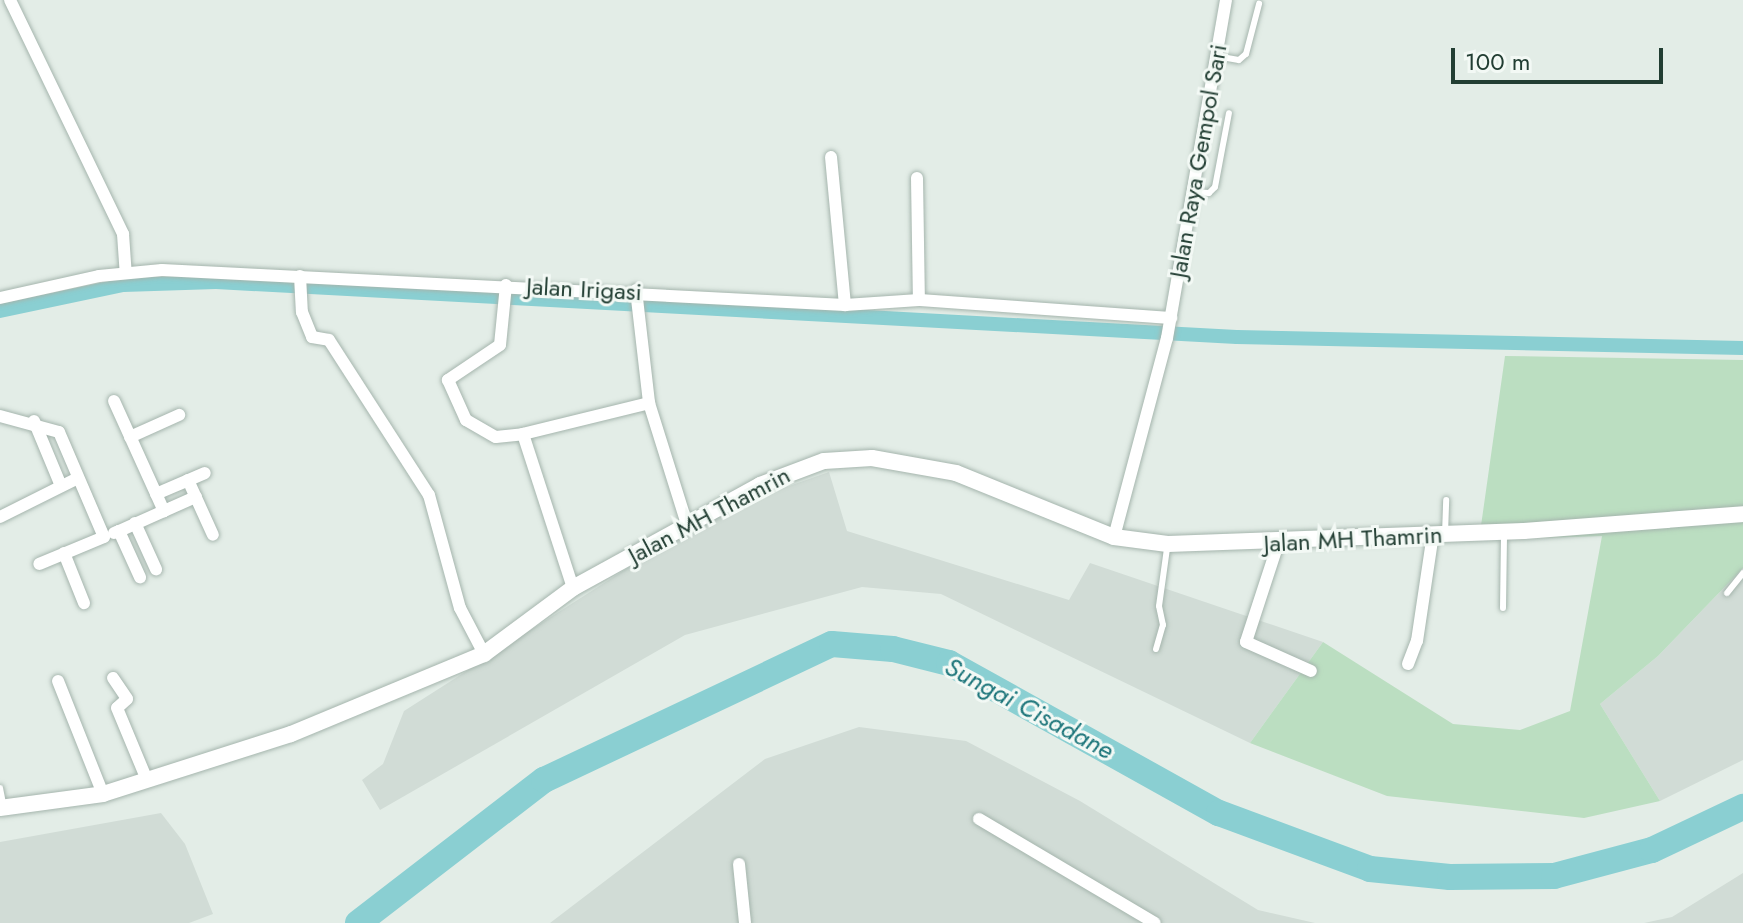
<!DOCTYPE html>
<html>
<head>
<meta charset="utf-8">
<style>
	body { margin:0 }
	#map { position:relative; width:1743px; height:923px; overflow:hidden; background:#e3ede7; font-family:Jost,sans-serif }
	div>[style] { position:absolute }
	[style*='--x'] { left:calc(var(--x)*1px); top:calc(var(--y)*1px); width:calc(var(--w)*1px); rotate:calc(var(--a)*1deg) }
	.built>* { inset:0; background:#d1dcd6 }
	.green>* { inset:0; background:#bbdec1 }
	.canal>* { height:14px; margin:-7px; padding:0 7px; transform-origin:7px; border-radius:7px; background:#8acfd2 }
	.river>* { height:26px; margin:-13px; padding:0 13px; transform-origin:13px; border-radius:13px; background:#8acfd2 }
	.roads { filter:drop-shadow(0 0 2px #a5b5ad) drop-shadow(0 0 2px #a5b5ad) }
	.service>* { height:6px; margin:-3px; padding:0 3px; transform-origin:3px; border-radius:3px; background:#fff }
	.minor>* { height:12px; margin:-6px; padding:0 6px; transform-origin:6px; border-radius:6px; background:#fff }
	.tertiary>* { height:16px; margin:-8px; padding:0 8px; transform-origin:8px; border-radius:8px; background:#fff }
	span { translate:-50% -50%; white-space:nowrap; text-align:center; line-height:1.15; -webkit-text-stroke:6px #f3f9f5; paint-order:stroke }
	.street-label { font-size:24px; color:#223e33 }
	.water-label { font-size:26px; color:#1c757a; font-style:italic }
	.scale { position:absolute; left:1451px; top:48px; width:212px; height:36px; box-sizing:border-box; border:4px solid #223e33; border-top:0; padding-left:10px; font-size:24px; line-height:28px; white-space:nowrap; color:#223e33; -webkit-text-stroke:6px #f3f9f5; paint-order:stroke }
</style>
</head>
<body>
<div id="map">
	<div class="built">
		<div style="clip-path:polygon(829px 472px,847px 531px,1069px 600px,1090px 563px,1323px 642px,1250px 743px,941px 594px,862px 587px,685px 635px,380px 810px,362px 780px,383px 764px,404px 711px,715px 512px)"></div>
		<div style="clip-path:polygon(1743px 568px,1743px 760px,1660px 801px,1600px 704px,1658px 656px)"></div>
		<div style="clip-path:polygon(859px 727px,966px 741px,1080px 801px,1258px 910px,1315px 923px,550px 923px,765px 759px)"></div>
		<div style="clip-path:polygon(161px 813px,185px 844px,213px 914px,189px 923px,0 923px,0 842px)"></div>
		<div style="clip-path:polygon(1743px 873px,1743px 923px,1644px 923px,1672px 917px)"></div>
	</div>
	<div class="green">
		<div style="clip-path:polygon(1505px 356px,1743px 360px,1743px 568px,1658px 656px,1600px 704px,1660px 801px,1584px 818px,1387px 796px,1250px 743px,1323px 642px,1453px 724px,1520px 730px,1570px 711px,1602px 536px,1479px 540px)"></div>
	</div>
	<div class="canal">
		<div style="--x:0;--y:311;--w:126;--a:-11.9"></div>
		<div style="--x:123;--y:285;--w:93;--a:-1.8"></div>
		<div style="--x:216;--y:282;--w:1022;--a:3.08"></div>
		<div style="--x:1237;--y:337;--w:506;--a:1.25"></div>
	</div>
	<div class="river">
		<div style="--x:358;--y:923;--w:235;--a:-37.6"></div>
		<div style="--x:544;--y:780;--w:318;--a:-25.3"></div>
		<div style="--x:832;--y:644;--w:61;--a:4.7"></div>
		<div style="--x:893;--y:649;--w:58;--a:14"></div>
		<div style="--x:949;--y:663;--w:309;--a:29.1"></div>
		<div style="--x:1219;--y:813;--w:161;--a:20.3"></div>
		<div style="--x:1370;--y:869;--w:80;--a:5.7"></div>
		<div style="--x:1450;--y:877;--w:104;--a:-0.6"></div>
		<div style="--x:1554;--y:876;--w:101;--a:-14.9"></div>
		<div style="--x:1652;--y:850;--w:101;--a:-25.3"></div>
	</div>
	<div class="roads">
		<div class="service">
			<div style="--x:1216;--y:56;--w:23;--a:10"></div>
			<div style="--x:1239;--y:60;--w:9;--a:-41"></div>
			<div style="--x:1246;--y:54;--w:52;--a:-75.4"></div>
			<div style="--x:1194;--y:192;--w:15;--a:4"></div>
			<div style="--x:1209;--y:193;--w:8;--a:-45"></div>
			<div style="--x:1215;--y:187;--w:75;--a:-79.3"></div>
			<div style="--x:1445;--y:534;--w:34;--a:-88"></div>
			<div style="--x:1727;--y:593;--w:26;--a:-51"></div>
			<div style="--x:1503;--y:608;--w:76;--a:-89.2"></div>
			<div style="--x:1156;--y:649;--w:25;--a:-74"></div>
			<div style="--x:1163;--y:625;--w:19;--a:-102"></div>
			<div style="--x:1159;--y:606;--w:59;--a:-82.1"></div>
			<div style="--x:0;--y:788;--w:16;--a:79"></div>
		</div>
		<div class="minor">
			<div style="--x:10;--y:0;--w:260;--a:64.2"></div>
			<div style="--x:123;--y:234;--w:39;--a:86"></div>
			<div style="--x:831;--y:157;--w:149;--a:84.6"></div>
			<div style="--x:917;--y:178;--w:122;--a:89.1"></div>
			<div style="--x:300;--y:276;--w:36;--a:87"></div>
			<div style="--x:302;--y:312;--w:27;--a:68"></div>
			<div style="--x:312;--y:337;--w:17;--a:10"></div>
			<div style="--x:329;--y:340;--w:184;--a:57.2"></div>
			<div style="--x:429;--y:495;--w:117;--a:74.7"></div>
			<div style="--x:460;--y:608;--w:52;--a:62.4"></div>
			<div style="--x:506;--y:285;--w:60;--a:95.7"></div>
			<div style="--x:500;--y:345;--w:63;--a:146.1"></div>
			<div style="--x:448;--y:380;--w:44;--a:65.8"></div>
			<div style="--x:466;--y:420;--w:34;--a:30"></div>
			<div style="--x:496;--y:437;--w:27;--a:-6"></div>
			<div style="--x:523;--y:434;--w:162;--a:72"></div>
			<div style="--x:636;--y:290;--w:114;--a:83.4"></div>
			<div style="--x:649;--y:403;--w:127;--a:72.6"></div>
			<div style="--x:0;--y:298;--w:101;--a:-12.5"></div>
			<div style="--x:99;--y:276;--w:63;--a:-5.4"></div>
			<div style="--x:162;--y:270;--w:684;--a:2.93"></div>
			<div style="--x:845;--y:305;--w:74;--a:-3.9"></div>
			<div style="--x:919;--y:300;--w:253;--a:4.1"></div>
			<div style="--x:114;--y:401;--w:121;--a:65.6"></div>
			<div style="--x:164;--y:511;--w:49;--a:156"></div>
			<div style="--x:0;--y:416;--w:61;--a:15.2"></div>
			<div style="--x:59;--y:432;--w:114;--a:66.8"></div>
			<div style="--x:104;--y:537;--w:70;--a:157.4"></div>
			<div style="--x:34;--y:421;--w:70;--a:67.4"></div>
			<div style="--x:523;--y:434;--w:130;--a:-13.8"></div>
			<div style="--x:130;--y:437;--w:54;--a:-24.2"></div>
			<div style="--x:188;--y:480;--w:60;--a:65.6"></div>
			<div style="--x:156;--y:494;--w:53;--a:-23.2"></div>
			<div style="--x:164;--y:511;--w:35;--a:-24"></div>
			<div style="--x:0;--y:517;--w:87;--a:-26.6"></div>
			<div style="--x:135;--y:523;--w:51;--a:65.5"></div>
			<div style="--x:114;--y:533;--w:5;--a:-22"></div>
			<div style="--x:119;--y:531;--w:51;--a:65.5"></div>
			<div style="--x:1114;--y:537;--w:206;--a:-75.1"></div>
			<div style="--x:1167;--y:338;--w:343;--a:-80.1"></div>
			<div style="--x:1278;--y:544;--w:103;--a:108.1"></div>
			<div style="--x:1246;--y:642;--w:71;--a:24"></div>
			<div style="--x:64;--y:553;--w:54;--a:68.2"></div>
			<div style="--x:1408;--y:664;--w:25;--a:-69"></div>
			<div style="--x:1417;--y:641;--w:108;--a:-81.5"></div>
			<div style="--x:113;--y:678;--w:25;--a:56"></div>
			<div style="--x:127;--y:699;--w:13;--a:138"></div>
			<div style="--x:117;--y:708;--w:78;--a:67.4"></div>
			<div style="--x:58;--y:681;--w:122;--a:68.3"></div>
			<div style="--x:979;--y:819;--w:204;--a:30.6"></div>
			<div style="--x:739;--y:864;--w:59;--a:84.2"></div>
		</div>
		<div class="tertiary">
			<div style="--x:0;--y:808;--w:104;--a:-7.7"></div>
			<div style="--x:103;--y:794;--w:197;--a:-17.7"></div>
			<div style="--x:291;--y:734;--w:209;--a:-22.5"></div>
			<div style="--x:484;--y:654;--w:111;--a:-36.6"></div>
			<div style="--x:573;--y:588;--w:213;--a:-28.8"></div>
			<div style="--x:760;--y:485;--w:68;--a:-20.6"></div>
			<div style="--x:824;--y:461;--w:48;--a:-3.6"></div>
			<div style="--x:872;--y:458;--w:85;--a:10.1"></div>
			<div style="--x:956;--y:473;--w:170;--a:22.1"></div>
			<div style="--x:1114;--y:537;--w:54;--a:7.4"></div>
			<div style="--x:1168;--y:544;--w:356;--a:-2.1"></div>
			<div style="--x:1524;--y:531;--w:220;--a:-4.4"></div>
		</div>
	</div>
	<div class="street-label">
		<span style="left:1198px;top:161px;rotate:-80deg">Jalan Raya Gempol Sari</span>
		<span style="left:584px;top:289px;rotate:3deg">Jalan Irigasi</span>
		<span style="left:709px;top:515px;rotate:-28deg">Jalan MH Thamrin</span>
		<span style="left:1353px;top:539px;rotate:-3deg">Jalan MH Thamrin</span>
	</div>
	<div class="water-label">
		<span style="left:1029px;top:709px;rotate:28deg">Sungai Cisadane</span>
	</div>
	<div class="scale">100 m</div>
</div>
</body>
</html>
